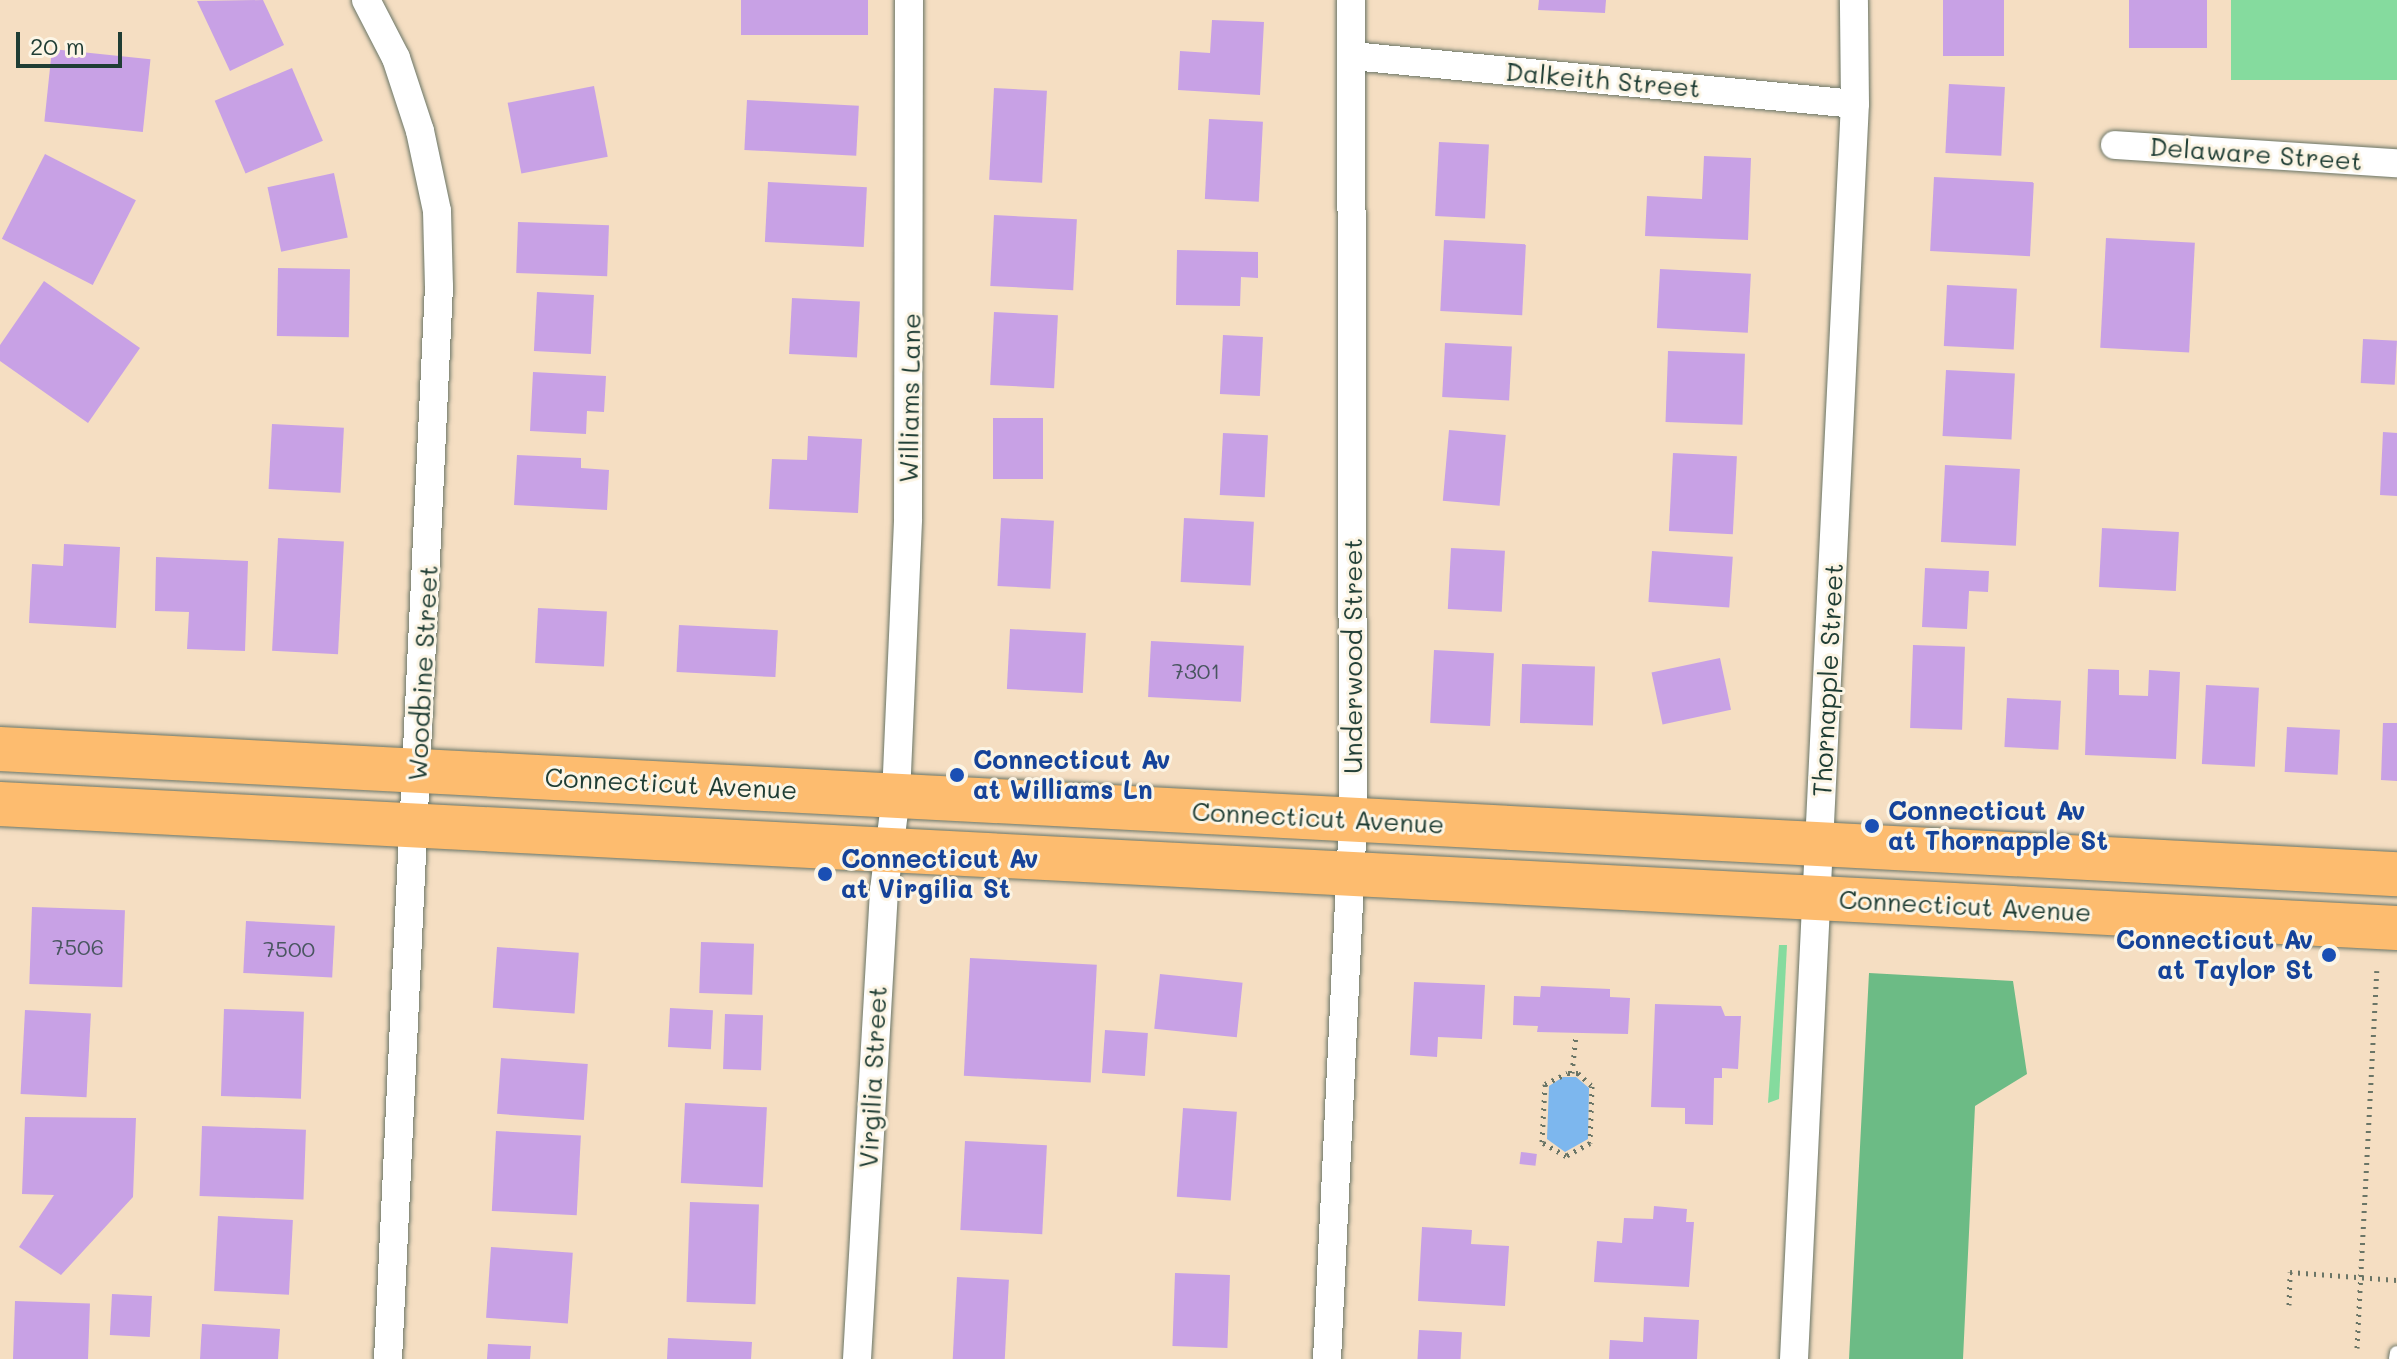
<!DOCTYPE html>
<html>
<head>
<meta charset="utf-8">
<style>
	body { margin:0 }
	#map { position:relative; width:2397px; height:1359px; overflow:hidden; background:#f5dec2; font-family:Mali,sans-serif }
	div>[style] { position:absolute }
	[style*='--x'] { left:calc(var(--x)*1px); top:calc(var(--y)*1px); width:calc(var(--w)*1px); rotate:calc(var(--a)*1deg) }
	.green>* { inset:0; background:#85db9e; transform-origin:0 0 }
	.forest>* { inset:0; background:#6cbb85 }
	.water>* { inset:0; background:#7db7ee }
	.building>* { inset:0; background:#c8a1e5; transform-origin:0 0 }
	.path>* { height:5px; margin-top:-2.5px; transform-origin:0; background:repeating-linear-gradient(90deg,#6a7566 0 2px,transparent 0 8px) }
	.roads { filter:drop-shadow(0 0 2px #6a7566) drop-shadow(0 0 2px #6a7566) }
	.lane>* { height:14px; margin:-7px; padding:0 7px; transform-origin:7px; border-radius:7px; background:#fff }
	.street>* { height:28px; margin:-14px; padding:0 14px; transform-origin:14px; border-radius:14px; background:#fff }
	.primary>* { height:44px; margin:-22px; padding:0 22px; transform-origin:22px; border-radius:22px; background:#fdbc6f }
	.dots>* { width:22px; height:22px; translate:-50% -50%; box-sizing:border-box; border:4px solid #fcf5e5; border-radius:50% }
	span { translate:-50% -50%; white-space:nowrap; text-align:center; line-height:1.15; -webkit-text-stroke:6px #fcf5e5; paint-order:stroke }
	.number-label { font-size:22px; color:#495660 }
	.number-label span { -webkit-text-stroke-width:0 }
	.street-label { font-size:26px; color:#1f3d34 }
	.transit-label { font-size:26px; color:#164399; font-weight:700 }
	.left { translate:0 -50%; text-align:left }
	.right { translate:-100% -50%; text-align:right }
	.scale { position:absolute; left:16px; top:32px; width:106px; height:36px; box-sizing:border-box; border:4px solid #1f3d34; border-top:0; padding-left:10px; font-size:24px; line-height:28px; white-space:nowrap; color:#1f3d34; -webkit-text-stroke:6px #fcf5e5; paint-order:stroke }
</style>
</head>
<body>
<div id="map">
	<div class="green">
		<div style="left:2231px;top:0;width:166px;height:80px"></div>
		<div style="clip-path:polygon(1779px 945px,1787px 945px,1779px 1099px,1768px 1103px)"></div>
	</div>
	<div class="forest">
		<div style="clip-path:polygon(1869px 973px,2013px 981px,2027px 1074px,1975px 1106px,1963px 1359px,1849px 1359px)"></div>
	</div>
	<div class="water">
		<div style="clip-path:polygon(1563px 1077px,1576px 1077px,1589px 1088px,1588px 1139px,1565px 1152px,1547px 1139px,1549px 1086px)"></div>
	</div>
	<div class="building">
		<div style="clip-path:polygon(263px 0,284px 45px,230px 71px,197px 1px)"></div>
		<div style="left:741px;top:0;width:127px;height:35px"></div>
		<div style="clip-path:polygon(1539px 0,1606px 0,1605px 13px,1538px 10px)"></div>
		<div style="left:1943px;top:0;width:61px;height:56px"></div>
		<div style="left:2129px;top:0;width:78px;height:48px"></div>
		<div style="clip-path:polygon(1212px 20px,1264px 22px,1260px 95px,1178px 90px,1180px 51px,1210px 53px)"></div>
		<div style="left:52px;top:49px;width:99px;height:73px;rotate:6deg"></div>
		<div style="left:292px;top:68px;width:79px;height:84px;rotate:67deg"></div>
		<div style="left:1949px;top:84px;width:56px;height:69px;rotate:3deg"></div>
		<div style="left:594px;top:86px;width:72px;height:88px;rotate:79deg"></div>
		<div style="left:994px;top:88px;width:53px;height:92px;rotate:3deg"></div>
		<div style="left:747px;top:100px;width:112px;height:50px;rotate:3deg"></div>
		<div style="left:1209px;top:119px;width:54px;height:80px;rotate:3deg"></div>
		<div style="left:1439px;top:142px;width:50px;height:74px;rotate:3deg"></div>
		<div style="left:45px;top:154px;width:102px;height:95px;rotate:27deg"></div>
		<div style="clip-path:polygon(1704px 156px,1751px 158px,1748px 240px,1645px 236px,1647px 196px,1702px 199px)"></div>
		<div style="left:334px;top:173px;width:66px;height:68px;rotate:78deg"></div>
		<div style="left:1934px;top:177px;width:100px;height:74px;rotate:3deg"></div>
		<div style="left:768px;top:182px;width:99px;height:60px;rotate:3deg"></div>
		<div style="left:994px;top:215px;width:83px;height:71px;rotate:3deg"></div>
		<div style="left:518px;top:222px;width:91px;height:51px;rotate:2deg"></div>
		<div style="left:2106px;top:238px;width:89px;height:110px;rotate:3deg"></div>
		<div style="left:1444px;top:240px;width:82px;height:71px;rotate:3deg"></div>
		<div style="clip-path:polygon(1177px 250px,1258px 252px,1258px 278px,1241px 277px,1240px 306px,1176px 305px)"></div>
		<div style="left:278px;top:268px;width:72px;height:68px;rotate:1deg"></div>
		<div style="left:1660px;top:269px;width:91px;height:59px;rotate:3deg"></div>
		<div style="clip-path:polygon(44px 281px,140px 348px,88px 423px,0 361px,0 345px)"></div>
		<div style="left:1947px;top:285px;width:70px;height:61px;rotate:3deg"></div>
		<div style="left:537px;top:292px;width:57px;height:59px;rotate:3deg"></div>
		<div style="left:792px;top:298px;width:68px;height:56px;rotate:3deg"></div>
		<div style="left:994px;top:312px;width:64px;height:73px;rotate:3deg"></div>
		<div style="left:1223px;top:335px;width:40px;height:59px;rotate:3deg"></div>
		<div style="left:2363px;top:339px;width:34px;height:44px;rotate:3deg"></div>
		<div style="left:1445px;top:343px;width:67px;height:54px;rotate:3deg"></div>
		<div style="left:1668px;top:351px;width:77px;height:71px;rotate:2deg"></div>
		<div style="left:1946px;top:370px;width:69px;height:66px;rotate:3deg"></div>
		<div style="clip-path:polygon(533px 372px,606px 376px,604px 412px,587px 411px,586px 434px,530px 431px)"></div>
		<div style="left:993px;top:418px;width:50px;height:61px"></div>
		<div style="left:272px;top:424px;width:72px;height:65px;rotate:3deg"></div>
		<div style="left:1449px;top:430px;width:57px;height:71px;rotate:5deg"></div>
		<div style="clip-path:polygon(2383px 432px,2397px 433px,2397px 496px,2380px 495px)"></div>
		<div style="left:1223px;top:433px;width:45px;height:62px;rotate:3deg"></div>
		<div style="clip-path:polygon(808px 436px,862px 439px,858px 513px,769px 509px,772px 459px,807px 460px)"></div>
		<div style="left:1673px;top:453px;width:64px;height:78px;rotate:3deg"></div>
		<div style="clip-path:polygon(517px 455px,581px 458px,581px 468px,609px 470px,607px 510px,514px 505px)"></div>
		<div style="left:1945px;top:465px;width:75px;height:77px;rotate:3deg"></div>
		<div style="left:1001px;top:518px;width:53px;height:68px;rotate:3deg"></div>
		<div style="left:1184px;top:518px;width:70px;height:64px;rotate:3deg"></div>
		<div style="left:2102px;top:528px;width:77px;height:59px;rotate:3deg"></div>
		<div style="left:278px;top:538px;width:66px;height:113px;rotate:3deg"></div>
		<div style="clip-path:polygon(64px 544px,120px 547px,116px 628px,29px 623px,32px 564px,63px 566px)"></div>
		<div style="left:1451px;top:548px;width:54px;height:61px;rotate:3deg"></div>
		<div style="left:1652px;top:551px;width:81px;height:51px;rotate:4deg"></div>
		<div style="clip-path:polygon(156px 557px,248px 561px,245px 651px,187px 649px,189px 612px,155px 611px)"></div>
		<div style="clip-path:polygon(1925px 568px,1989px 571px,1988px 592px,1969px 591px,1967px 629px,1922px 627px)"></div>
		<div style="left:538px;top:608px;width:69px;height:55px;rotate:3deg"></div>
		<div style="left:679px;top:625px;width:99px;height:47px;rotate:3deg"></div>
		<div style="left:1010px;top:629px;width:76px;height:60px;rotate:3deg"></div>
		<div style="left:1151px;top:641px;width:93px;height:56px;rotate:3deg"></div>
		<div style="left:1913px;top:645px;width:52px;height:83px;rotate:2deg"></div>
		<div style="left:1434px;top:650px;width:60px;height:73px;rotate:3deg"></div>
		<div style="left:1720px;top:658px;width:53px;height:70px;rotate:78deg"></div>
		<div style="left:1522px;top:664px;width:73px;height:59px;rotate:2deg"></div>
		<div style="clip-path:polygon(2088px 669px,2119px 670px,2119px 695px,2148px 696px,2149px 670px,2180px 672px,2176px 759px,2085px 755px)"></div>
		<div style="left:2206px;top:685px;width:53px;height:79px;rotate:3deg"></div>
		<div style="left:2007px;top:698px;width:54px;height:49px;rotate:3deg"></div>
		<div style="clip-path:polygon(2383px 723px,2397px 723px,2397px 781px,2381px 780px)"></div>
		<div style="left:2287px;top:727px;width:53px;height:45px;rotate:3deg"></div>
		<div style="left:32px;top:907px;width:93px;height:77px;rotate:2deg"></div>
		<div style="left:246px;top:921px;width:89px;height:52px;rotate:3deg"></div>
		<div style="left:701px;top:942px;width:53px;height:51px;rotate:2deg"></div>
		<div style="left:497px;top:947px;width:82px;height:61px;rotate:4deg"></div>
		<div style="left:970px;top:958px;width:127px;height:118px;rotate:3deg"></div>
		<div style="left:1160px;top:974px;width:83px;height:55px;rotate:6deg"></div>
		<div style="clip-path:polygon(1414px 982px,1485px 985px,1482px 1039px,1438px 1037px,1437px 1057px,1410px 1055px)"></div>
		<div style="clip-path:polygon(1541px 986px,1610px 989px,1610px 997px,1630px 998px,1628px 1034px,1537px 1032px,1538px 1026px,1513px 1025px,1514px 996px,1540px 997px)"></div>
		<div style="clip-path:polygon(1655px 1004px,1721px 1006px,1725px 1016px,1741px 1016px,1738px 1069px,1722px 1068px,1722px 1078px,1714px 1078px,1713px 1125px,1685px 1124px,1685px 1108px,1651px 1107px)"></div>
		<div style="left:670px;top:1008px;width:43px;height:39px;rotate:3deg"></div>
		<div style="left:224px;top:1009px;width:80px;height:87px;rotate:2deg"></div>
		<div style="left:25px;top:1010px;width:66px;height:84px;rotate:3deg"></div>
		<div style="left:725px;top:1014px;width:38px;height:55px;rotate:2deg"></div>
		<div style="left:1105px;top:1030px;width:43px;height:43px;rotate:4deg"></div>
		<div style="left:501px;top:1058px;width:87px;height:56px;rotate:4deg"></div>
		<div style="left:685px;top:1103px;width:82px;height:80px;rotate:3deg"></div>
		<div style="left:1183px;top:1108px;width:54px;height:89px;rotate:4deg"></div>
		<div style="clip-path:polygon(25px 1117px,136px 1118px,133px 1197px,61px 1275px,19px 1247px,54px 1195px,22px 1194px)"></div>
		<div style="left:202px;top:1126px;width:104px;height:70px;rotate:2deg"></div>
		<div style="left:496px;top:1131px;width:85px;height:80px;rotate:3deg"></div>
		<div style="left:965px;top:1141px;width:82px;height:89px;rotate:3deg"></div>
		<div style="left:1521px;top:1152px;width:16px;height:12px;rotate:7deg"></div>
		<div style="left:690px;top:1202px;width:69px;height:100px;rotate:2deg"></div>
		<div style="clip-path:polygon(1654px 1206px,1687px 1209px,1686px 1222px,1694px 1222px,1689px 1287px,1594px 1282px,1597px 1241px,1622px 1243px,1624px 1218px,1653px 1219px)"></div>
		<div style="left:218px;top:1216px;width:75px;height:75px;rotate:3deg"></div>
		<div style="clip-path:polygon(1422px 1227px,1472px 1230px,1471px 1244px,1509px 1246px,1505px 1306px,1418px 1301px)"></div>
		<div style="left:491px;top:1247px;width:82px;height:71px;rotate:4deg"></div>
		<div style="left:1175px;top:1273px;width:55px;height:73px;rotate:2deg"></div>
		<div style="left:957px;top:1277px;width:52px;height:82px;rotate:3deg"></div>
		<div style="left:112px;top:1294px;width:40px;height:41px;rotate:3deg"></div>
		<div style="left:15px;top:1301px;width:75px;height:58px;rotate:2deg"></div>
		<div style="clip-path:polygon(1644px 1317px,1699px 1320px,1697px 1359px,1609px 1359px,1610px 1340px,1643px 1342px)"></div>
		<div style="clip-path:polygon(202px 1324px,280px 1329px,278px 1359px,200px 1359px)"></div>
		<div style="left:1419px;top:1330px;width:43px;height:29px;rotate:3deg"></div>
		<div style="clip-path:polygon(668px 1338px,752px 1342px,751px 1359px,667px 1359px)"></div>
		<div style="clip-path:polygon(488px 1344px,531px 1346px,530px 1359px,487px 1359px)"></div>
	</div>
	<div class="path">
		<div style="--x:1568;--y:1073;--w:10;--a:0"></div>
		<div style="--x:1578;--y:1073;--w:19;--a:43"></div>
		<div style="--x:1592;--y:1086;--w:57;--a:92"></div>
		<div style="--x:1590;--y:1143;--w:27;--a:152"></div>
		<div style="--x:1566;--y:1156;--w:28;--a:-150"></div>
		<div style="--x:1542;--y:1142;--w:58;--a:-87"></div>
		<div style="--x:1545;--y:1084;--w:25;--a:-26"></div>
		<div style="--x:1572;--y:1073;--w:39;--a:-84"></div>
		<div style="--x:2289;--y:1305;--w:33;--a:-88"></div>
		<div style="--x:2290;--y:1272;--w:107;--a:4.3"></div>
		<div style="--x:2357;--y:1348;--w:378;--a:-87"></div>
	</div>
	<div class="roads">
		<div class="lane">
			<div style="--x:2396;--y:1359;--w:6;--a:-81"></div>
		</div>
		<div class="street">
			<div style="--x:366;--y:0;--w:65;--a:62.7"></div>
			<div style="--x:396;--y:58;--w:77;--a:71.8"></div>
			<div style="--x:420;--y:131;--w:82;--a:78"></div>
			<div style="--x:437;--y:211;--w:75;--a:88.5"></div>
			<div style="--x:439;--y:286;--w:1074;--a:92.72"></div>
			<div style="--x:1352;--y:56;--w:505;--a:5.45"></div>
			<div style="--x:2115;--y:145;--w:283;--a:3.7"></div>
			<div style="--x:857;--y:1359;--w:470;--a:-86.7"></div>
			<div style="--x:884;--y:890;--w:95;--a:-82.7"></div>
			<div style="--x:896;--y:796;--w:277;--a:-87.5"></div>
			<div style="--x:908;--y:519;--w:519;--a:-89.89"></div>
			<div style="--x:1327;--y:1359;--w:540;--a:-87.24"></div>
			<div style="--x:1353;--y:820;--w:820;--a:-90.14"></div>
			<div style="--x:1794;--y:1359;--w:1256;--a:-87.22"></div>
			<div style="--x:1855;--y:104;--w:104;--a:-90.6"></div>
		</div>
		<div class="primary">
			<div style="--x:0;--y:749;--w:2400;--a:2.99"></div>
			<div style="--x:0;--y:804;--w:2400;--a:2.96"></div>
		</div>
	</div>
	<div class="dots">
		<div style="left:957px;top:775px;background:#1a4fb4"></div>
		<div style="left:1872px;top:826px;background:#1a4fb4"></div>
		<div style="left:825px;top:874px;background:#1a4fb4"></div>
		<div style="left:2329px;top:955px;background:#1a4fb4"></div>
	</div>
	<div class="number-label">
		<span style="left:1196px;top:671px">7301</span>
		<span style="left:78px;top:947px">7506</span>
		<span style="left:289px;top:949px">7500</span>
	</div>
	<div class="street-label">
		<span style="left:1603px;top:80px;rotate:5deg">Dalkeith Street</span>
		<span style="left:2256px;top:154px;rotate:4deg">Delaware Street</span>
		<span style="left:910px;top:398px;rotate:-89deg">Williams Lane</span>
		<span style="left:1353px;top:656px;rotate:-90deg">Underwood Street</span>
		<span style="left:423px;top:673px;rotate:-87deg">Woodbine Street</span>
		<span style="left:1828px;top:680px;rotate:-87deg">Thornapple Street</span>
		<span style="left:671px;top:784px;rotate:3deg">Connecticut Avenue</span>
		<span style="left:1318px;top:818px;rotate:3deg">Connecticut Avenue</span>
		<span style="left:1965px;top:906px;rotate:3deg">Connecticut Avenue</span>
		<span style="left:873px;top:1077px;rotate:-87deg">Virgilia Street</span>
	</div>
	<div class="transit-label">
		<span class="left" style="left:973px;top:775px">Connecticut Av<br>at Williams Ln</span>
		<span class="left" style="left:1888px;top:826px">Connecticut Av<br>at Thornapple St</span>
		<span class="left" style="left:841px;top:874px">Connecticut Av<br>at Virgilia St</span>
		<span class="right" style="left:2313px;top:955px">Connecticut Av<br>at Taylor St</span>
	</div>
	<div class="scale">20 m</div>
</div>
</body>
</html>
